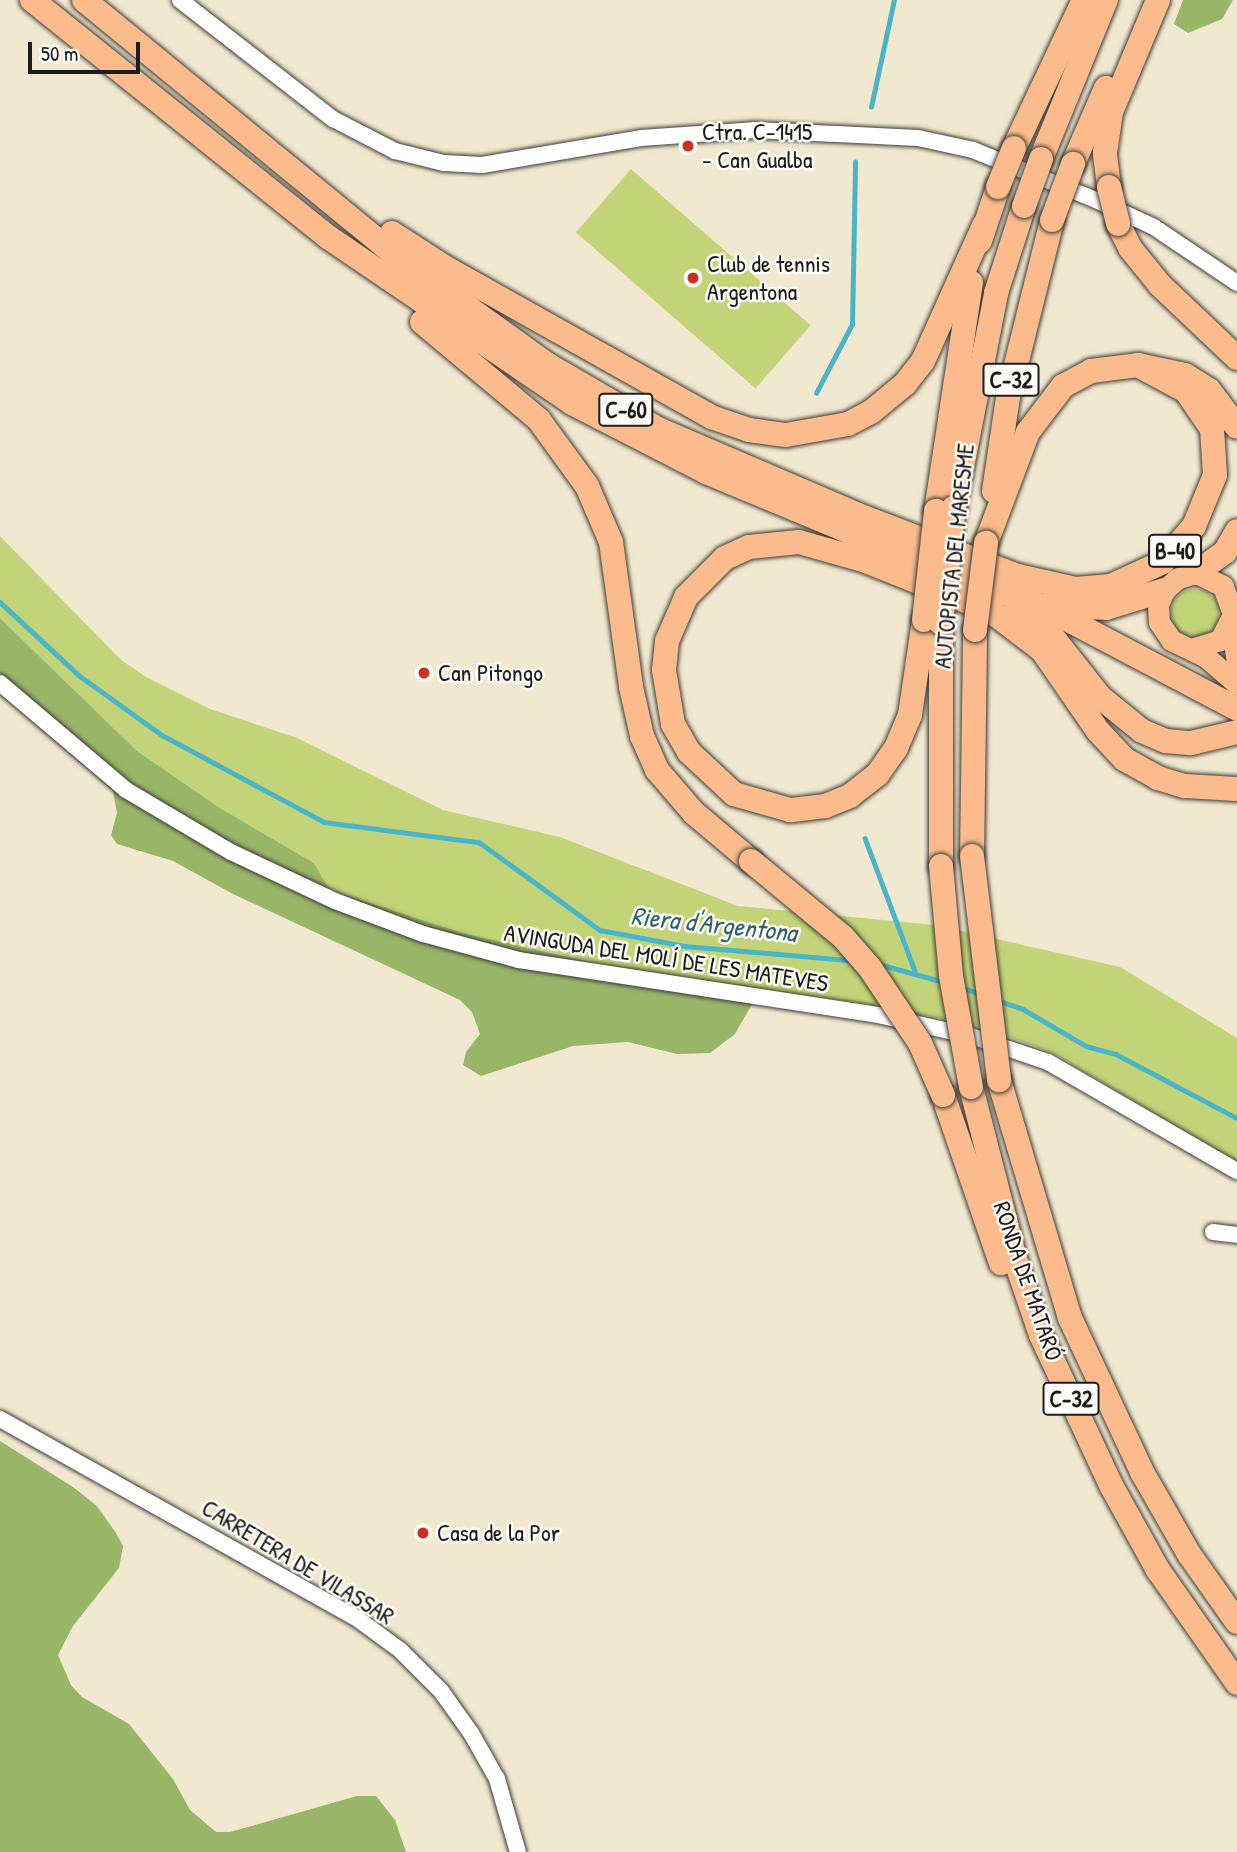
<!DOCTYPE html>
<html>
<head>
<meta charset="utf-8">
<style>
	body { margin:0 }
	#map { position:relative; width:1237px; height:1852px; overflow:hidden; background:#f1e9cf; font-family:"Patrick Hand",sans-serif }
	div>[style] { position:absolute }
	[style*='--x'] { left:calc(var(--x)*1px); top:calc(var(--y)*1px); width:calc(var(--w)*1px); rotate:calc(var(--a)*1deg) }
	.green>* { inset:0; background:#c2d477; transform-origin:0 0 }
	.round { border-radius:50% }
	.forest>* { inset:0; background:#99b668 }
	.stream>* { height:4.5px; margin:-2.25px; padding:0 2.25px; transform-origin:2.25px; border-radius:2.25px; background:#4ab5c8 }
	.roads { filter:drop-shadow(0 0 2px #3c3b37) drop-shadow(0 0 2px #3c3b37) }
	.minor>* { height:16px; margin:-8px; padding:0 8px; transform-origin:8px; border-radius:8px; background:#fff }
	.major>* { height:21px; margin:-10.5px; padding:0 10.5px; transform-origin:10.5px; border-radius:10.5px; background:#fbbb8c }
	.highway>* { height:24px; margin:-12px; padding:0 12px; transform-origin:12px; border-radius:12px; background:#fbbb8c }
	.bridges { filter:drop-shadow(0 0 2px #3c3b37) drop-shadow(0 0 2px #3c3b37) }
	.highway-bridge>* { height:24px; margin:-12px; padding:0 12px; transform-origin:12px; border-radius:12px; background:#fbbb8c }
	.dots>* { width:19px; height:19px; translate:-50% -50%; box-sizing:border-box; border:4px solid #fdfcf7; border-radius:50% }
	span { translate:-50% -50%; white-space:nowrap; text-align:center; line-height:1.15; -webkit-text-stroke:5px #fdfcf7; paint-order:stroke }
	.shield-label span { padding:2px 5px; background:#fdfcf7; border:2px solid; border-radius:5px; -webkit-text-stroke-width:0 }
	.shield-label { font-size:23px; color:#1c1c1c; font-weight:700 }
	.poi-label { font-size:24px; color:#1c1c1c }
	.left { translate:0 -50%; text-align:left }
	.street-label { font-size:24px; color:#1c1c1c }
	.water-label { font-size:26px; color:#316169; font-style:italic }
	.scale { position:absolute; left:28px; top:42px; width:112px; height:32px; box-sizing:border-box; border:4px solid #1c1c1c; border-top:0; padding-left:9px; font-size:21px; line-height:24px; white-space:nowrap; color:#1c1c1c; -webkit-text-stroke:5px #fdfcf7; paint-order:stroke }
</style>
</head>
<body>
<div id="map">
	<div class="green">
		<div style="left:631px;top:169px;width:238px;height:84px;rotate:41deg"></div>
		<div style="clip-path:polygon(0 536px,121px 660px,146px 677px,210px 709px,297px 738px,443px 810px,560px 837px,738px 906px,935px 925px,1120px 967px,1237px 1038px,1237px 1162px,1055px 1054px,980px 1026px,862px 1003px,649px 974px,463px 933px,330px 890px,314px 863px,220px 808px,137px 751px,0 618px)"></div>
		<div class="round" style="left:1171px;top:589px;width:48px;height:48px"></div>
	</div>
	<div class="forest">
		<div style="clip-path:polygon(1183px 0,1233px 0,1222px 19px,1188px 33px,1174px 24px)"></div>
		<div style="clip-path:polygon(0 618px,137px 751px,220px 808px,314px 863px,330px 890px,463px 933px,755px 999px,735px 1034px,710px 1053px,677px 1054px,628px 1042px,573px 1046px,481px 1076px,463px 1065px,466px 1052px,480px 1034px,472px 1012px,460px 1000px,233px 894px,173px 861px,117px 844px,111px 835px,117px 813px,113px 791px,0 694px)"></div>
		<div style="clip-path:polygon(0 1441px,73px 1487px,97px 1506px,116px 1533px,123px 1546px,119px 1568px,73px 1626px,58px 1655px,71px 1685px,82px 1697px,129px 1724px,173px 1779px,190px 1810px,216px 1832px,230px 1832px,357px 1796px,376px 1796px,395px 1820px,406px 1852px,0 1852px)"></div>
	</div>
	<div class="stream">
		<div style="--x:871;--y:107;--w:109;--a:-77.9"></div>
		<div style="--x:816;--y:393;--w:78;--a:-62.4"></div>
		<div style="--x:852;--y:324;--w:162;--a:-88.9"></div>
		<div style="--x:0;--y:602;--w:109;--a:42.8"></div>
		<div style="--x:80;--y:676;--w:101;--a:35.7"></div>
		<div style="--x:162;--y:735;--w:184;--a:28.2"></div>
		<div style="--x:324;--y:822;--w:156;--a:7.4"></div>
		<div style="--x:479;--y:842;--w:150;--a:36"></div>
		<div style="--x:600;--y:930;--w:86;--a:10.7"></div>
		<div style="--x:685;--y:946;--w:165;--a:4.9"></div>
		<div style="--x:865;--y:838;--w:142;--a:69.4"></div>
		<div style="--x:879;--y:964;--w:67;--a:15.5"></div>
		<div style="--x:963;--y:988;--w:19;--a:18"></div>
		<div style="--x:999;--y:1001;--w:25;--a:18"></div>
		<div style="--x:1023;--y:1009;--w:73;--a:30.4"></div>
		<div style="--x:1086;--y:1046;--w:31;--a:15"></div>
		<div style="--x:1116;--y:1054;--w:137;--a:27.9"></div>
	</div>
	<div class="roads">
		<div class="minor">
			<div style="--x:180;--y:0;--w:194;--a:37.9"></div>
			<div style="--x:333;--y:119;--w:70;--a:27.3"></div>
			<div style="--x:395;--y:151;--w:50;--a:13.8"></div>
			<div style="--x:444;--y:163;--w:38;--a:3"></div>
			<div style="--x:482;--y:165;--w:161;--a:-9.6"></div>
			<div style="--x:641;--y:138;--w:113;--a:-4"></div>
			<div style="--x:754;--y:130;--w:164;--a:2.8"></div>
			<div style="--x:918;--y:138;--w:56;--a:12.3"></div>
			<div style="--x:973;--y:150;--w:133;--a:22.1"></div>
			<div style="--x:1096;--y:200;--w:64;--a:25"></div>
			<div style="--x:1154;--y:227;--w:100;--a:34"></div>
			<div style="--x:0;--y:683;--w:165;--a:40.3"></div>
			<div style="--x:126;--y:790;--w:122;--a:30.6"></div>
			<div style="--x:231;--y:852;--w:115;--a:25.2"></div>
			<div style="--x:335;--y:901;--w:94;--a:20.6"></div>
			<div style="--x:423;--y:934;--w:99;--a:15.2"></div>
			<div style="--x:519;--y:960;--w:363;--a:8.7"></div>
			<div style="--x:878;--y:1015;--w:95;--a:12.7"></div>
			<div style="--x:971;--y:1036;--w:81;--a:18.7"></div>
			<div style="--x:1048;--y:1062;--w:218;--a:30"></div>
			<div style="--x:1213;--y:1232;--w:24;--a:7"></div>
			<div style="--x:0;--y:1419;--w:406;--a:29.2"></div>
			<div style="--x:355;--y:1617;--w:56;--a:36.3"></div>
			<div style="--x:400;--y:1650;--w:58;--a:45"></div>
			<div style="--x:441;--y:1691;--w:52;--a:54.5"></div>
			<div style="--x:471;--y:1733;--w:53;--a:60.5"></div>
			<div style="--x:497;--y:1779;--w:76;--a:74"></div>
		</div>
		<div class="major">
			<div style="--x:1231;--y:624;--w:38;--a:81"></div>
			<div style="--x:1191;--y:649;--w:30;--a:-17"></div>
			<div style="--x:1220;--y:640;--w:29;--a:-63"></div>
			<div style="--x:1233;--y:614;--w:30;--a:-110"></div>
			<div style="--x:1223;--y:586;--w:30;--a:-154"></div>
			<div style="--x:1196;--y:573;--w:19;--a:164"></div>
			<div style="--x:1178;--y:578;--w:18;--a:139"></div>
			<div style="--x:1164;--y:590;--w:16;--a:112"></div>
			<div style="--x:1158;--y:605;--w:17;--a:87"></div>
			<div style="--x:1159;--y:622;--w:22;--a:56"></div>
			<div style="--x:1171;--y:640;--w:39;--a:26"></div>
			<div style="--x:1206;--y:657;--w:41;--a:41.1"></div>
		</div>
		<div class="highway">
			<div style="--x:32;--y:0;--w:379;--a:38.7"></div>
			<div style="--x:328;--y:237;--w:295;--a:34.2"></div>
			<div style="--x:572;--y:403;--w:151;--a:27.2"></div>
			<div style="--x:706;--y:472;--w:278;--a:22.6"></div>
			<div style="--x:963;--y:579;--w:83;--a:18.9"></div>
			<div style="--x:1042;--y:606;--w:221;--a:27.8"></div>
			<div style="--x:84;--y:0;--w:402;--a:39.3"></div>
			<div style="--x:395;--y:255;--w:188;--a:35.7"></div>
			<div style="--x:548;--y:365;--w:127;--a:30.2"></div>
			<div style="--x:658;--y:429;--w:226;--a:23.2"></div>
			<div style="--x:866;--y:518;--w:163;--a:20.9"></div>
			<div style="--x:1018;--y:576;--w:59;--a:12.6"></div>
			<div style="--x:1076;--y:589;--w:35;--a:-5"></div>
			<div style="--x:1111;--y:586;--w:57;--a:-24.8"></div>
			<div style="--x:1163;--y:562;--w:48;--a:-49.3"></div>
			<div style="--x:1194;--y:526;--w:55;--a:-67.6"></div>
			<div style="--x:1215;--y:475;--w:46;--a:-93.7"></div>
			<div style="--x:1212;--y:429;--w:46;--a:-124.4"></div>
			<div style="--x:1186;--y:391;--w:55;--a:-151.6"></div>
			<div style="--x:1014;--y:148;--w:164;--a:-64.7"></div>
			<div style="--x:1041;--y:159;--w:172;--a:-67.8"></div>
			<div style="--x:1073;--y:164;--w:83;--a:-66.5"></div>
			<div style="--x:1109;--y:187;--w:34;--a:-97"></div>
			<div style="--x:1105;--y:153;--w:41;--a:-81.7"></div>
			<div style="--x:1111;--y:112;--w:121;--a:-67.2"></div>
			<div style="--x:1118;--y:224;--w:27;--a:63"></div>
			<div style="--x:1130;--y:248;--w:48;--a:51"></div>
			<div style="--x:1160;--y:285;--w:106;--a:43.5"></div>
			<div style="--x:392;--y:233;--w:64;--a:32.9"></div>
			<div style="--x:446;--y:268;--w:304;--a:29.3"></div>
			<div style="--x:711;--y:417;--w:40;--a:18.9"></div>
			<div style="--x:749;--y:430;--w:37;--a:8"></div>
			<div style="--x:786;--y:435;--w:63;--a:-10.1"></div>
			<div style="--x:848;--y:424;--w:26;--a:-28"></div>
			<div style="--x:871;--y:412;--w:44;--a:-39.5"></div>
			<div style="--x:905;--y:384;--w:29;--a:-52"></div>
			<div style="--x:923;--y:361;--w:149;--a:-65.8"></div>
			<div style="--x:980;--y:241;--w:57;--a:-71.6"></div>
			<div style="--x:422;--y:322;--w:153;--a:39.9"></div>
			<div style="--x:539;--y:420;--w:82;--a:54"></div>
			<div style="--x:587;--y:486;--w:61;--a:66.8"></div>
			<div style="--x:611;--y:542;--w:146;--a:82.1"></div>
			<div style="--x:631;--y:687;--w:50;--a:77.3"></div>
			<div style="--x:642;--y:736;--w:37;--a:66"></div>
			<div style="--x:657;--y:770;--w:57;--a:49.3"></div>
			<div style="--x:694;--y:813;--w:75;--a:40.1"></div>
			<div style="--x:994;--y:491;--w:95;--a:-81.5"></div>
			<div style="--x:1008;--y:397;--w:182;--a:-76"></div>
			<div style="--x:954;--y:508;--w:219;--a:-78.9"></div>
			<div style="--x:996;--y:293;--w:91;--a:-72.2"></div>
			<div style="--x:936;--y:511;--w:231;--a:-81.3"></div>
			<div style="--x:986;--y:543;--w:119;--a:-69.3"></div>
			<div style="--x:1028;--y:432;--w:58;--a:-52.7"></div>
			<div style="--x:1063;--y:386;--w:32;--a:-28"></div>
			<div style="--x:1091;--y:371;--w:47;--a:-7.3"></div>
			<div style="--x:1138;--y:365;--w:48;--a:12"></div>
			<div style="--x:1185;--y:375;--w:28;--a:32"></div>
			<div style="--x:1209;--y:390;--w:46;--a:52.9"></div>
			<div style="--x:1196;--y:573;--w:36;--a:-36"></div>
			<div style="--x:1225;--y:552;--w:24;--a:-60"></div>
			<div style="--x:1054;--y:599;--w:28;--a:17"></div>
			<div style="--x:1081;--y:607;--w:25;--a:2"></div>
			<div style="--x:1106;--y:608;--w:61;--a:-17.2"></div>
			<div style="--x:1016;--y:608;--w:39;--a:36"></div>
			<div style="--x:1048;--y:631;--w:84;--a:51.8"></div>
			<div style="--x:1100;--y:697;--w:54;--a:39"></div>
			<div style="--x:1142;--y:731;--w:26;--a:23"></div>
			<div style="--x:1166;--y:741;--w:25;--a:5"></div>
			<div style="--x:1191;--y:743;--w:47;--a:-13.4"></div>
			<div style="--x:924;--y:620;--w:96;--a:98.4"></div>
			<div style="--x:910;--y:715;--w:36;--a:113"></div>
			<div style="--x:896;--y:748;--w:32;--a:125"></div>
			<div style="--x:878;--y:774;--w:36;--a:142"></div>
			<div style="--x:850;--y:796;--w:27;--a:158"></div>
			<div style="--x:825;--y:806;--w:35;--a:173"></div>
			<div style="--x:790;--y:810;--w:58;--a:-164.1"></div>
			<div style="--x:734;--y:794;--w:62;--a:-137"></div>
			<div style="--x:689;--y:752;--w:32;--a:-120"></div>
			<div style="--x:673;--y:724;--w:55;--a:-99.5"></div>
			<div style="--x:664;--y:670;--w:29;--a:-84"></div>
			<div style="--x:667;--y:641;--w:48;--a:-66.6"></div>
			<div style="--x:686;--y:597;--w:55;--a:-45"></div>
			<div style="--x:725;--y:558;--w:26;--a:-25"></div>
			<div style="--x:749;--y:547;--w:50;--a:-5.7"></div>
			<div style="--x:799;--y:542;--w:70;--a:15.8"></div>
			<div style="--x:866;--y:561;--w:136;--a:22"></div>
			<div style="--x:992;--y:612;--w:63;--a:37.2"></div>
			<div style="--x:1042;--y:650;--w:98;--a:55.3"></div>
			<div style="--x:1098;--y:731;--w:38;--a:47"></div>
			<div style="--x:1124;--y:759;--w:39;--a:29"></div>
			<div style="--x:1158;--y:778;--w:28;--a:17"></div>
			<div style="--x:1185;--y:786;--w:52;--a:3.3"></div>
			<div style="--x:972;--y:856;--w:226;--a:-89.2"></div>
			<div style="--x:941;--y:866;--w:243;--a:-90"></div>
			<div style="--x:999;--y:1080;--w:248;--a:73.4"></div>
			<div style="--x:1070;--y:1318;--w:170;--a:64.9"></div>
			<div style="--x:1142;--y:1472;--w:95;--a:60.2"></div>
			<div style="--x:1189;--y:1554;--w:83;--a:54.8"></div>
			<div style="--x:971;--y:1087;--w:181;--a:75.6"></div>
			<div style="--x:1016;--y:1262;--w:77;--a:71.1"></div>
			<div style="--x:1041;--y:1335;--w:168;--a:65"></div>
			<div style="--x:1112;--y:1487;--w:95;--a:61"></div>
			<div style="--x:1158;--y:1570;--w:138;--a:55"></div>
			<div style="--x:943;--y:1095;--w:178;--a:71"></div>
		</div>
	</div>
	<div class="bridges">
		<div class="highway-bridge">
			<div style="--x:998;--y:187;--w:42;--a:-67.7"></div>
			<div style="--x:1109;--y:187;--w:38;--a:76"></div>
			<div style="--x:1024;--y:206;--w:50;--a:-70.1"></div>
			<div style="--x:1052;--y:220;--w:60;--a:-69.4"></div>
			<div style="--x:924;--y:620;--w:110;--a:-83.7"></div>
			<div style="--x:941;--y:623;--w:116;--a:-83.6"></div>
			<div style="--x:975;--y:630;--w:88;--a:-82.8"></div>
			<div style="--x:972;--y:856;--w:226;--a:83.1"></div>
			<div style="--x:751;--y:861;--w:119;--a:39.6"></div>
			<div style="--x:843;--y:937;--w:41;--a:48.9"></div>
			<div style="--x:870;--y:968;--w:90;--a:56.3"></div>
			<div style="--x:920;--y:1043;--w:57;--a:66.1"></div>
			<div style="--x:941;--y:866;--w:110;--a:84.8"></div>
			<div style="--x:951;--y:976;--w:113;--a:79.8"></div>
		</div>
	</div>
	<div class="dots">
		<div style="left:688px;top:146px;background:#c8321e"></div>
		<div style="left:693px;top:278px;background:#c8321e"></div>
		<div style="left:424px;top:673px;background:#c8321e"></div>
		<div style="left:423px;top:1533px;background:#c8321e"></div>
	</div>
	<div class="shield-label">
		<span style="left:1011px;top:380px">C-32</span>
		<span style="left:626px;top:410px">C-60</span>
		<span style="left:1175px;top:551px">B-40</span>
		<span style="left:1071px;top:1399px">C-32</span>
	</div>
	<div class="poi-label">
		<span class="left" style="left:702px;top:146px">Ctra. C-1415<br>- Can Gualba</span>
		<span class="left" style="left:707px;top:278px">Club de tennis<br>Argentona</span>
		<span class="left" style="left:438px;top:673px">Can Pitongo</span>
		<span class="left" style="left:437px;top:1533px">Casa de la Por</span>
	</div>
	<div class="street-label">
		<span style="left:954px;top:556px;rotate:-84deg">AUTOPISTA DEL MARESME</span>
		<span style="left:666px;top:958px;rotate:9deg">AVINGUDA DEL MOLÍ DE LES MATEVES</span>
		<span style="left:1028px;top:1281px;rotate:71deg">RONDA DE MATARÓ</span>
		<span style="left:298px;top:1562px;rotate:31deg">CARRETERA DE VILASSAR</span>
	</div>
	<div class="water-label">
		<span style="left:714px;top:924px;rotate:6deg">Riera d'Argentona</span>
	</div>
	<div class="scale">50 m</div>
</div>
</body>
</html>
